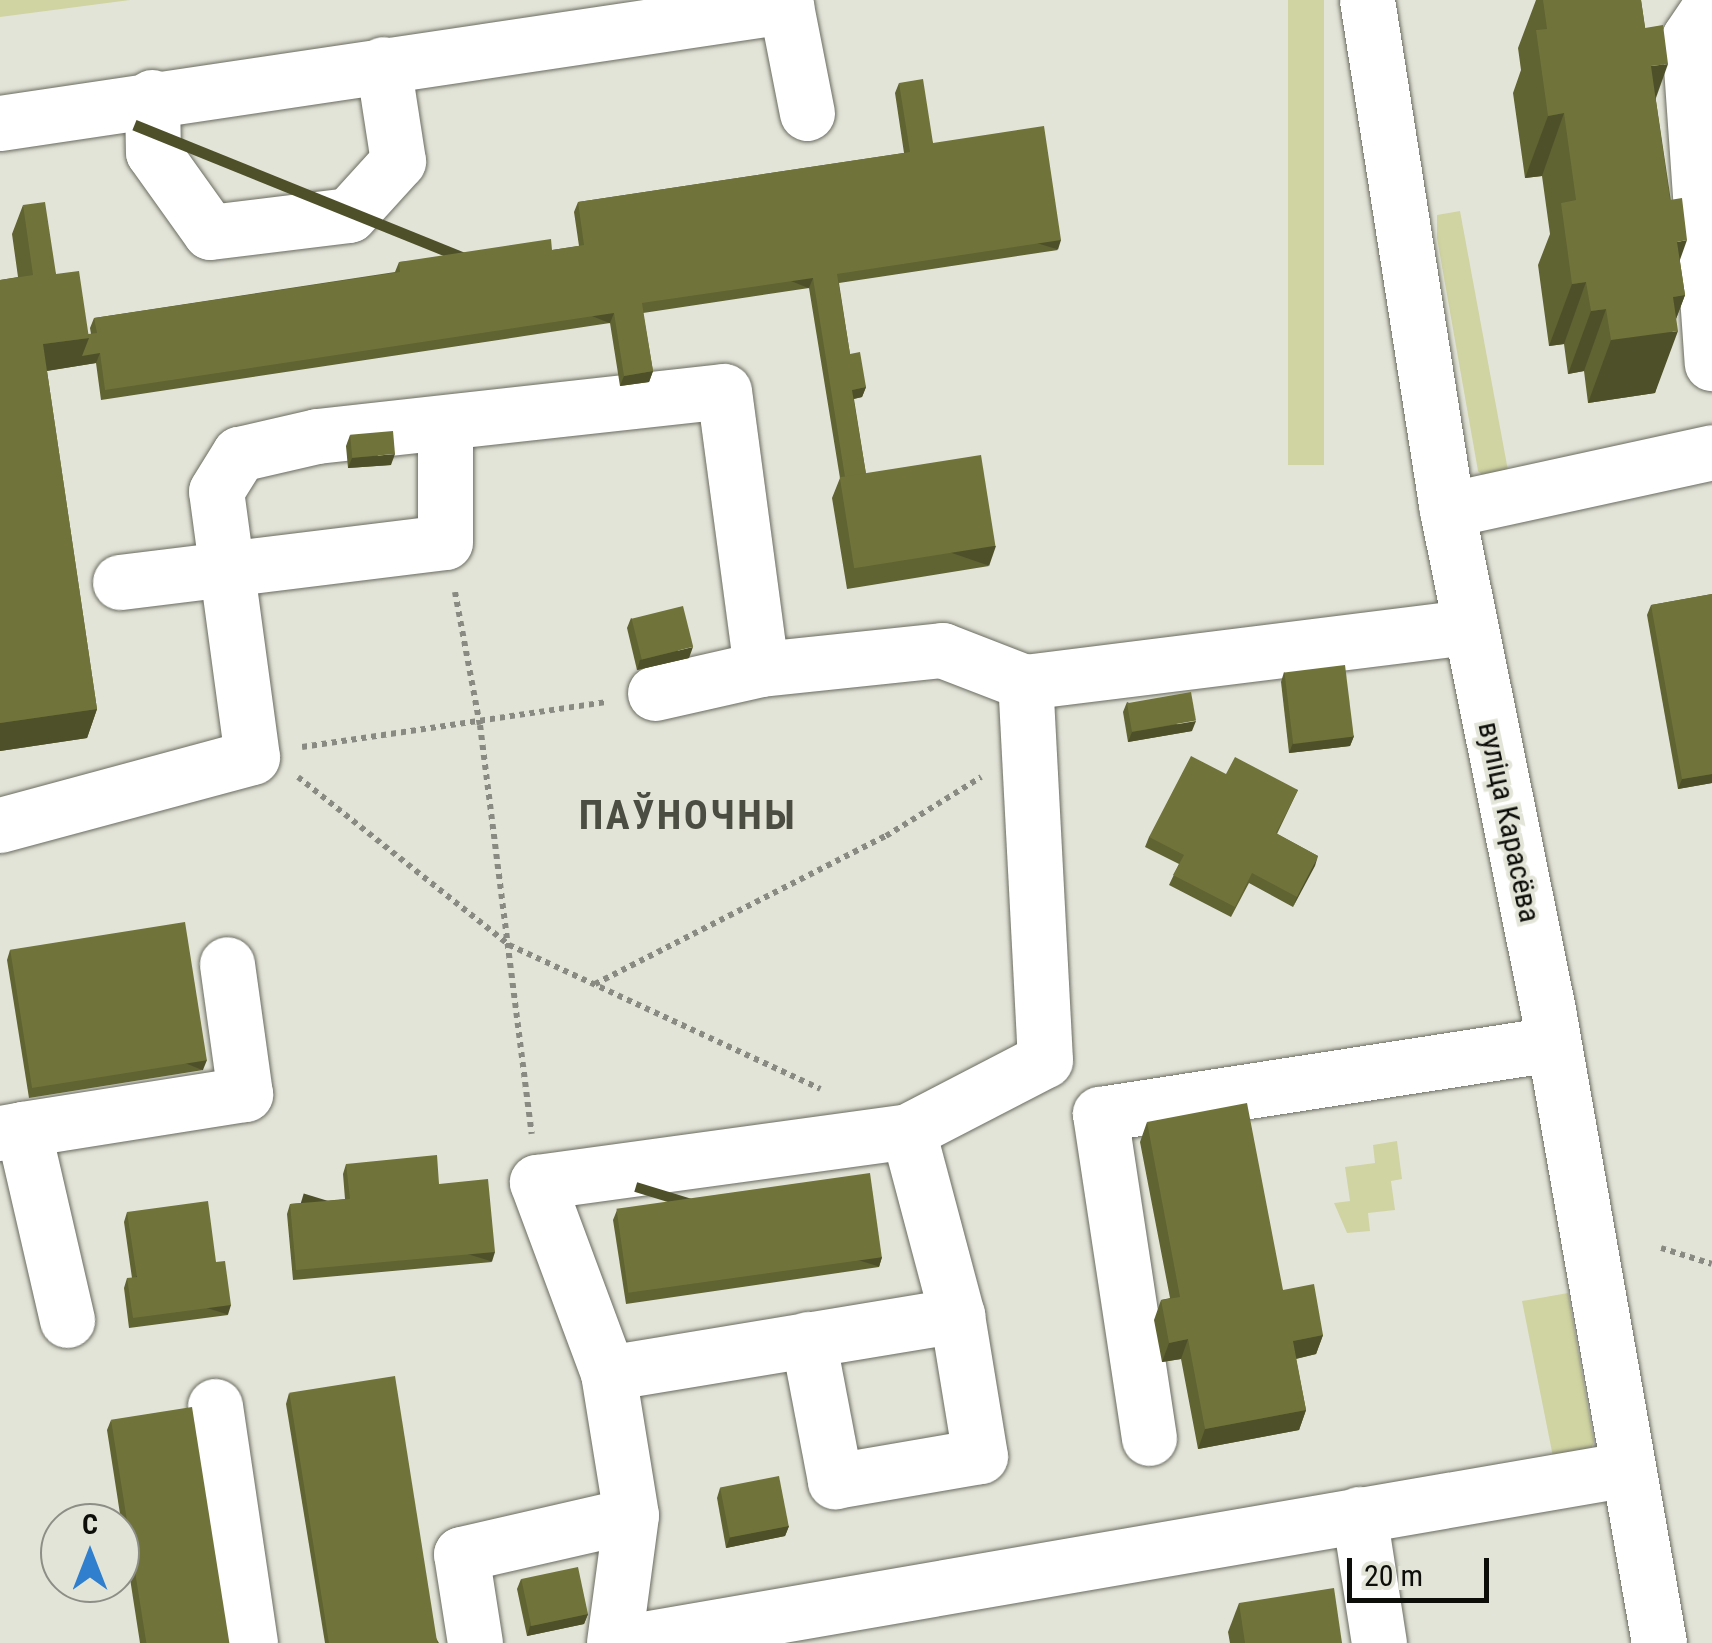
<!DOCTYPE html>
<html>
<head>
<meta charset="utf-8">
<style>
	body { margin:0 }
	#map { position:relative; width:1712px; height:1643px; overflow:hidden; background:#e3e4d8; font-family:"Roboto Condensed",sans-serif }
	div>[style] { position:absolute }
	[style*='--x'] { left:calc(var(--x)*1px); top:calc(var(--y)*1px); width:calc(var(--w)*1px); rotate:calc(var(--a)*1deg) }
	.green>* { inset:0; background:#d0d4a2; transform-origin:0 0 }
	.path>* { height:6px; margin-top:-3px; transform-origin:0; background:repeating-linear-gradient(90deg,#898a81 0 5px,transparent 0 10px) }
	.roads { filter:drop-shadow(0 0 2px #6b6c61) drop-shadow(0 0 2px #6b6c61) }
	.minor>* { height:55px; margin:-27.5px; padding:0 27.5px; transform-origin:27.5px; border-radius:27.5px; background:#fff }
	.wall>* { inset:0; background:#606332 }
	.shaded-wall>* { inset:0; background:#4e5029; transform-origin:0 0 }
	.building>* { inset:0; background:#70733a; transform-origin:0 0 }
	span { translate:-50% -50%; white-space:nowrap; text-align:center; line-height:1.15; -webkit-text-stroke:8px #e3e4d8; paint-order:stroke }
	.street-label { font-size:30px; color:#0d0d09 }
	.district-label { font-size:40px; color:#4b4c42; font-weight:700; letter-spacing:2.5px }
	.north { position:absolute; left:40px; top:1503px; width:100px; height:100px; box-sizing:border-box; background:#e3e4d8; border:2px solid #8d8e85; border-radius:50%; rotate:0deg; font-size:28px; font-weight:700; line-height:40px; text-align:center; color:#0d0d09 }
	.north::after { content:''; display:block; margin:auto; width:35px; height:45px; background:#307fcf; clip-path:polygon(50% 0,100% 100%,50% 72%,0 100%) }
	.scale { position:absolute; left:1347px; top:1558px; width:142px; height:45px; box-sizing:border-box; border:5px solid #0d0d09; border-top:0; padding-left:12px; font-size:30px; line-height:35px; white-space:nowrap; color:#0d0d09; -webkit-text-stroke:8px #e3e4d8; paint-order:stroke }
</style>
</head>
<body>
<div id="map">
	<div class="green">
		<div style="clip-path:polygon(0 0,130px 0,0 17px)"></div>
		<div style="left:1288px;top:0;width:36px;height:465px"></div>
		<div style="clip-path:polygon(1460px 211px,1509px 476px,1486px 478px,1478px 471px,1437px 238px,1437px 215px)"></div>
		<div style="clip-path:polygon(1397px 1141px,1402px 1179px,1391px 1181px,1395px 1210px,1368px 1213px,1370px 1231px,1347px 1233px,1334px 1203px,1350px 1201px,1345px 1167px,1375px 1163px,1373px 1145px)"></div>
		<div style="clip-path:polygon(1568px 1293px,1594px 1442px,1587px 1457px,1556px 1472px,1522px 1301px)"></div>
	</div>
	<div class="path">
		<div style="--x:455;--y:592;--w:135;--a:79.4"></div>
		<div style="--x:480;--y:725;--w:412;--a:82.8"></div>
		<div style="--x:302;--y:747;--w:307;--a:-8.4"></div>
		<div style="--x:298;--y:777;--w:270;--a:38.5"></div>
		<div style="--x:509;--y:945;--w:343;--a:24.8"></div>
		<div style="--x:595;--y:984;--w:326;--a:-27"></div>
		<div style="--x:886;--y:836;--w:112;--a:-31.8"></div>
		<div style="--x:1661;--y:1248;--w:53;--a:17.4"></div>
	</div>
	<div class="roads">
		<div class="minor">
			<div style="--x:1367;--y:0;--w:516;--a:81.09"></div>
			<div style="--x:1447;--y:510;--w:510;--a:78.58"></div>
			<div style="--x:1548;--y:1010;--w:643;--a:80.05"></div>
			<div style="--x:1712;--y:4;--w:41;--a:124.1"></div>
			<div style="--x:1689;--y:38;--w:326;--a:86"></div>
			<div style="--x:152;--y:97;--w:55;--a:89"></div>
			<div style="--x:153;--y:152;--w:98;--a:54.5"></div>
			<div style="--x:210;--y:232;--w:140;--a:-7"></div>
			<div style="--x:349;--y:215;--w:73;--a:-47.8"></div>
			<div style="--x:398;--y:161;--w:98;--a:-98.8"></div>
			<div style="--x:0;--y:123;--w:795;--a:-8.47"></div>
			<div style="--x:786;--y:6;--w:109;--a:78.9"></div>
			<div style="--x:1447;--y:510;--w:271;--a:-12.3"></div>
			<div style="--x:120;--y:582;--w:327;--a:-7"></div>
			<div style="--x:445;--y:542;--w:117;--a:-90"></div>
			<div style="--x:655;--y:693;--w:109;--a:-12.8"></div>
			<div style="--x:761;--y:669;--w:182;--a:-6"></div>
			<div style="--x:942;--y:650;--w:89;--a:21.1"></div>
			<div style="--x:1025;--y:682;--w:446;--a:-7.1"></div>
			<div style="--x:0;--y:825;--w:261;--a:-15.1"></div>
			<div style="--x:252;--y:757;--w:268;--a:-97.7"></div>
			<div style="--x:216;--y:491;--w:44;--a:-58.1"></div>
			<div style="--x:239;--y:454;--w:80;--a:-13"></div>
			<div style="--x:317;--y:436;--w:409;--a:-6.3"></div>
			<div style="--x:724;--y:391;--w:280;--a:82.4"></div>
			<div style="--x:23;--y:1129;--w:225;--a:-9"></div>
			<div style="--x:245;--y:1094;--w:131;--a:-97.9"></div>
			<div style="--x:0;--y:1133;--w:23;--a:-10"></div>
			<div style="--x:23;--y:1129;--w:196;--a:77"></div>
			<div style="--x:808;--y:1339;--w:145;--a:79.2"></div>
			<div style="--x:835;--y:1481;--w:147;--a:-9.8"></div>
			<div style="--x:980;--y:1456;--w:143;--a:-99.3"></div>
			<div style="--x:608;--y:1373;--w:354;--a:-9.4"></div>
			<div style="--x:957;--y:1315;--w:190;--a:-104.9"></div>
			<div style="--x:215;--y:1406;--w:240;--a:81.6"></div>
			<div style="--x:1149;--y:1438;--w:328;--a:-98.6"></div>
			<div style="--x:1100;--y:1114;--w:459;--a:-8.8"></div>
			<div style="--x:1359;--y:1514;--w:131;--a:81.2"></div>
			<div style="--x:631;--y:1515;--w:144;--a:-99.2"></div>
			<div style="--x:608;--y:1373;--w:204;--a:-110.4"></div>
			<div style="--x:537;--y:1182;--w:374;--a:-7.8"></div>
			<div style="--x:908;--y:1131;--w:154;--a:-27.4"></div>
			<div style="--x:1045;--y:1060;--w:379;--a:-93"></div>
			<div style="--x:475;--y:1643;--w:90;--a:-98.9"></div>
			<div style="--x:461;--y:1554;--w:174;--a:-12.9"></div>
			<div style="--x:631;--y:1515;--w:129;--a:97.6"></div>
			<div style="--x:620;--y:1643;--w:1022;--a:-9.8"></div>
		</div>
	</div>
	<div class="wall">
		<div style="clip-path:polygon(1536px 0,1641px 0,1685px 295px,1676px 319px,1655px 393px,1588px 403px,1584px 371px,1568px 374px,1564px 344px,1549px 346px,1538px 265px,1550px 234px,1542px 176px,1525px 178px,1513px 93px,1521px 70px,1518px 48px)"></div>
		<div style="clip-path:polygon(899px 83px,933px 143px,1058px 250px,839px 283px,850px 354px,866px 387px,862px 397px,854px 399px,866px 474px,989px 566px,847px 589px,832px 498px,840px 478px,809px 288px,643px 313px,653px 371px,649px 382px,620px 386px,610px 323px,101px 400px,96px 363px,47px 371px,97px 709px,87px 738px,0 751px,0 280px,18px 277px,12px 234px,23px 205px,56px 274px,88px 334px,91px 334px,90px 328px,94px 318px,395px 272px,399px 262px,552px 250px,579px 246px,574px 212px,578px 202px,904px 153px,895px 93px)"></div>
		<div style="clip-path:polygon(350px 435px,391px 465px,348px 468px,346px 446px)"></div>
		<div style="clip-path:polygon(1712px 594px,1712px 783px,1678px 789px,1647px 615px,1651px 605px)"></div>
		<div style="clip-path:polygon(631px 618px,689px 658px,637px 670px,627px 628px)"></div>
		<div style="clip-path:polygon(1284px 672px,1354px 736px,1350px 746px,1289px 753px,1281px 682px)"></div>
		<div style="clip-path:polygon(1127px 702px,1192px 731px,1128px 742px,1123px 712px)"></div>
		<div style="clip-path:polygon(1226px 774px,1298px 790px,1277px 834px,1318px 856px,1293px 907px,1249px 883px,1231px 917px,1169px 885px,1179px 864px,1145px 847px,1149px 837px)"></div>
		<div style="clip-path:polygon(10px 950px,203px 1070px,29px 1098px,7px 960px)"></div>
		<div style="clip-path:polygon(1147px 1122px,1283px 1290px,1323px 1335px,1316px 1354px,1296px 1359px,1306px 1410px,1299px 1430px,1198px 1449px,1181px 1359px,1162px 1362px,1154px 1320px,1161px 1300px,1170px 1298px,1140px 1142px)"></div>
		<div style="clip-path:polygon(346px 1164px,439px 1184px,492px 1262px,293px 1280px,287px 1214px,290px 1204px,345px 1199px,343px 1174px)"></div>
		<div style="clip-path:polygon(617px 1210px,882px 1257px,879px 1267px,626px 1304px,613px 1220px)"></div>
		<div style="clip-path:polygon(127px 1212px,216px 1262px,228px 1315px,129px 1328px,124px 1288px,127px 1278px,132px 1278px,124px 1222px)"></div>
		<div style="clip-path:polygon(289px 1393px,439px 1643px,325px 1643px,286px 1404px)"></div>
		<div style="clip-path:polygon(111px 1420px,228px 1643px,140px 1643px,107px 1430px)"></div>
		<div style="clip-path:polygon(720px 1488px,789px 1526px,785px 1536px,726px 1548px,717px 1498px)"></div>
		<div style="clip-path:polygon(521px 1579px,588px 1614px,584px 1624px,527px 1636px,517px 1589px)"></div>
		<div style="clip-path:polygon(1239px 1603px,1342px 1643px,1230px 1643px,1228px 1632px)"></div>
	</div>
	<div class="shaded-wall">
		<div style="clip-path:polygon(1668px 64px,1646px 126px,1651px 66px)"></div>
		<div style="clip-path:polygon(1564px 113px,1542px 176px,1525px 178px,1548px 116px)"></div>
		<div style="left:1061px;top:240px;width:10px;height:227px;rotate:107deg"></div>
		<div style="clip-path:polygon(1687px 240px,1665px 302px,1677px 242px)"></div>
		<div style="left:813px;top:278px;width:11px;height:173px;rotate:112deg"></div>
		<div style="clip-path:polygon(1586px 282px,1564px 344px,1549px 346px,1572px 284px)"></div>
		<div style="clip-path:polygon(1685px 295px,1671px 332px,1678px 331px,1655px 393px,1588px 403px,1611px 340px,1673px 297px)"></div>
		<div style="clip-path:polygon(1606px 309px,1584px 371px,1568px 374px,1591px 311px)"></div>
		<div style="left:614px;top:313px;width:11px;height:515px;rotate:112deg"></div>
		<div style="clip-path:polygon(89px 338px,100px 353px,96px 363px,33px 373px,43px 344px)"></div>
		<div style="clip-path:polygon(653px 371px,649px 382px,620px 386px,624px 376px)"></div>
		<div style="clip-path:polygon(866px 387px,862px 397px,848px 400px,852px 390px)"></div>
		<div style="clip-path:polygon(395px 454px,391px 465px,348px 468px,352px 458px)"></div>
		<div style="left:996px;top:546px;width:21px;height:144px;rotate:109deg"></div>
		<div style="clip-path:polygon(693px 647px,689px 658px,637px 670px,640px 660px)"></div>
		<div style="clip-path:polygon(97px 709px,87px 738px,0 751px,0 723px)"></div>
		<div style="clip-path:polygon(1196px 721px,1192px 731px,1128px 742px,1132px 732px)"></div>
		<div style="clip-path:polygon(1354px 736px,1350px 746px,1289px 753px,1293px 743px)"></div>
		<div style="clip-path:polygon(1712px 774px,1712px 783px,1678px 789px,1682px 779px)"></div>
		<div style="clip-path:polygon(1318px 856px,1315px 866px,1293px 907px,1297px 897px)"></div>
		<div style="left:207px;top:1060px;width:11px;height:176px;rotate:112deg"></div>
		<div style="left:495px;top:1252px;width:10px;height:200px;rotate:107deg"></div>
		<div style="left:882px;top:1257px;width:10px;height:256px;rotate:107deg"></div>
		<div style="left:231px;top:1305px;width:10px;height:99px;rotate:107deg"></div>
		<div style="clip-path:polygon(1323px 1335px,1316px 1354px,1286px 1361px,1293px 1341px)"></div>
		<div style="clip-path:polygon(1188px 1339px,1181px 1359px,1162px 1362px,1169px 1343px)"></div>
		<div style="clip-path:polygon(1306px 1410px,1299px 1430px,1198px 1449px,1205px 1429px)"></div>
		<div style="clip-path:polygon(789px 1526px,785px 1536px,726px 1548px,730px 1537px)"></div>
		<div style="clip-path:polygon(588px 1614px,584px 1624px,527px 1636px,530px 1626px)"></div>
	</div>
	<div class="building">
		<div style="clip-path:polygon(1543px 0,1641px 0,1645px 28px,1663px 25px,1668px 64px,1651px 66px,1670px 200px,1682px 198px,1687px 240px,1677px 242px,1685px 295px,1673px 297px,1678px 331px,1611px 340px,1606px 309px,1591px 311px,1586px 282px,1572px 284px,1561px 203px,1576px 200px,1564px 113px,1548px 116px,1536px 30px,1547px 29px)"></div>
		<div style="clip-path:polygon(923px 79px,933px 143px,1044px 126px,1061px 240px,837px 274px,850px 354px,860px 352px,866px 387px,852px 390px,866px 474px,845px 477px,813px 278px,642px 303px,653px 371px,624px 376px,614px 313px,105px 390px,100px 353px,82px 356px,89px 338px,88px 334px,97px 333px,94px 318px,400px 272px,399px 262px,551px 239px,552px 250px,584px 245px,578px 202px,910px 152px,899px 83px)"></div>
		<div style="clip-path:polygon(45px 202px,56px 274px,79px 271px,89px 338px,43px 344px,97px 709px,0 723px,0 280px,33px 275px,23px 205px)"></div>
		<div style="left:393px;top:431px;width:23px;height:43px;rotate:85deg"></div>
		<div style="left:981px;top:455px;width:92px;height:143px;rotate:81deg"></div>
		<div style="clip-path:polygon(1712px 594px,1712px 774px,1682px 779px,1651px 605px)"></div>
		<div style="left:683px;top:606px;width:42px;height:53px;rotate:76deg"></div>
		<div style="left:1345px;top:665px;width:72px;height:61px;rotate:83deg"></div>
		<div style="left:1191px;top:692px;width:29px;height:65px;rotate:80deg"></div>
		<div style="clip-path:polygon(1191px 756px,1226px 774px,1235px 757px,1298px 790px,1276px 833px,1318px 856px,1297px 897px,1252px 873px,1235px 907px,1173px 875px,1184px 855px,1149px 837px)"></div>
		<div style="left:185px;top:922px;width:140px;height:177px;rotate:81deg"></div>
		<div style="clip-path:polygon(1247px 1103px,1283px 1290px,1314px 1284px,1323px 1335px,1293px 1341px,1306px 1410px,1205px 1429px,1188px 1339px,1169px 1343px,1161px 1300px,1180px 1297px,1147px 1122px)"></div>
		<div style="clip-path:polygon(437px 1155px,439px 1184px,488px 1179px,495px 1252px,296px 1270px,290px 1204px,350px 1199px,346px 1164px)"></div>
		<div style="left:870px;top:1173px;width:85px;height:256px;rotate:82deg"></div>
		<div style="clip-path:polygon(208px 1201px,216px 1262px,225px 1261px,231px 1305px,133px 1318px,127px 1278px,137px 1277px,127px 1212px)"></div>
		<div style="left:395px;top:1376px;width:271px;height:107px;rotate:81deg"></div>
		<div style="left:192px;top:1407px;width:239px;height:82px;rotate:81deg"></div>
		<div style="left:779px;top:1476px;width:51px;height:60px;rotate:79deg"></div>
		<div style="left:578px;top:1567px;width:48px;height:58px;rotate:78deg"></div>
		<div style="clip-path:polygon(1334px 1588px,1342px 1643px,1245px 1643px,1239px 1603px)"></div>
	</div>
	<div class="street-label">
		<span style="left:1509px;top:822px;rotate:78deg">вуліца Карасёва</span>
	</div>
	<div class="district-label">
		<span style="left:688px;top:816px">ПАЎНОЧНЫ</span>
	</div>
	<div class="north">С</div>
	<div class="scale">20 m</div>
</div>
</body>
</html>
